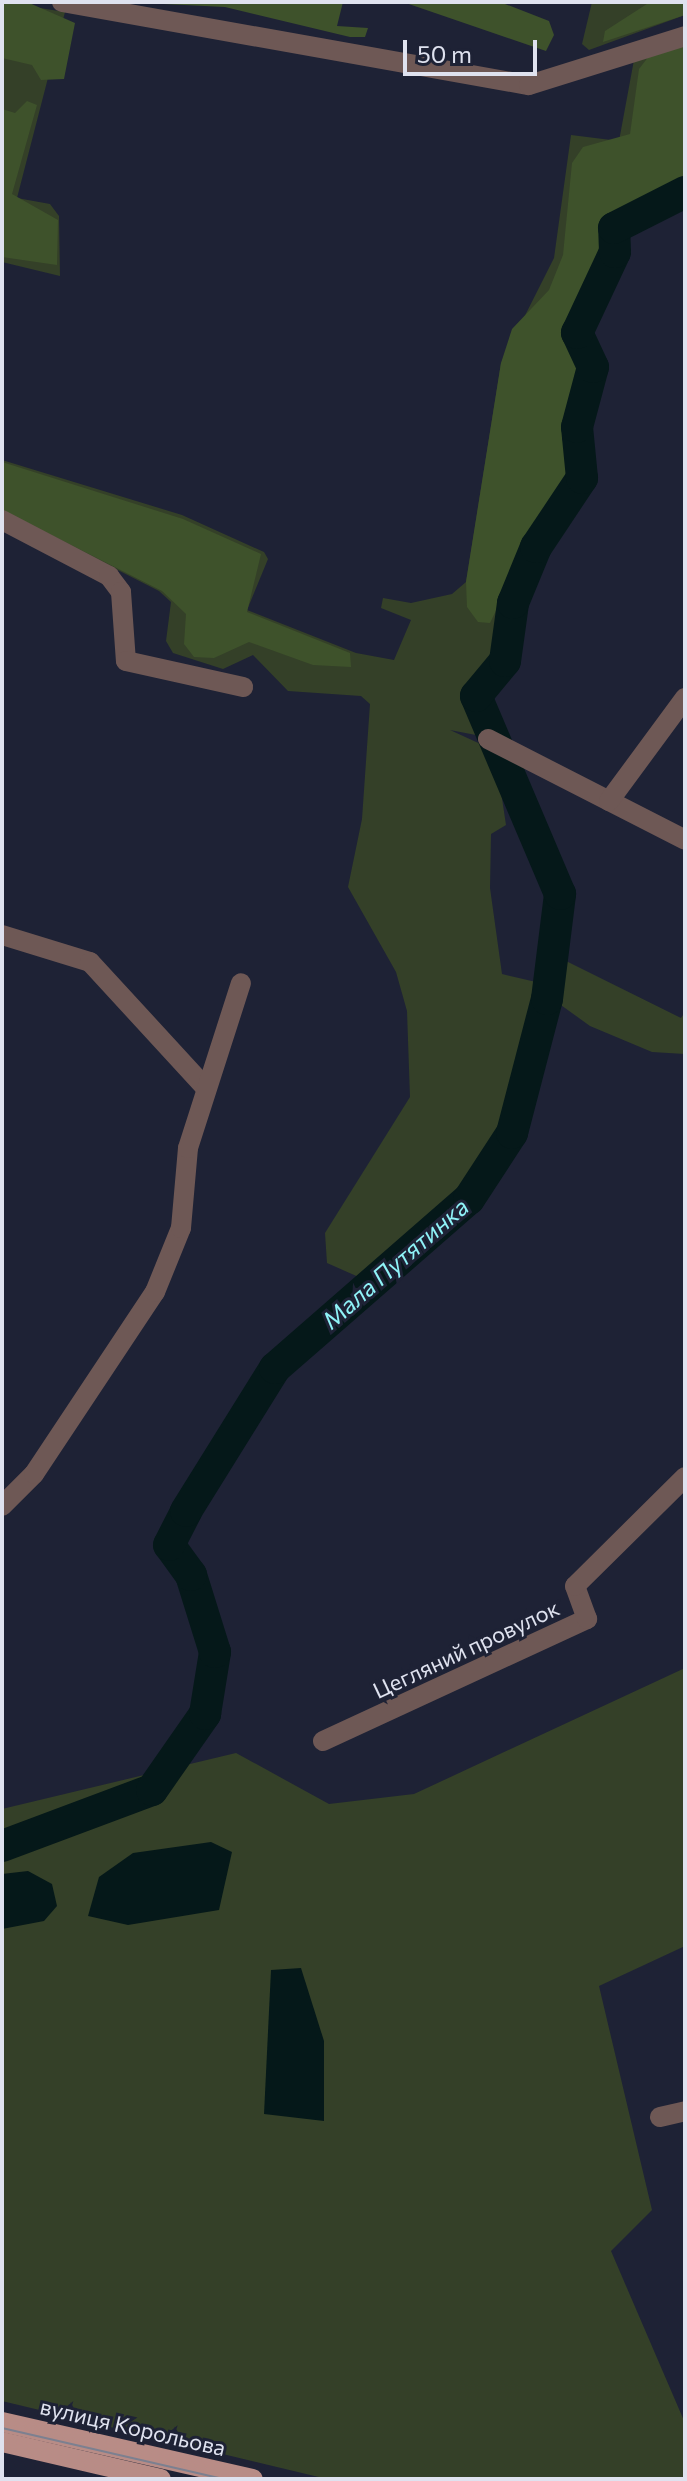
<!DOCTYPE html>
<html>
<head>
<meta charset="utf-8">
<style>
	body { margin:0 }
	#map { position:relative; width:687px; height:2481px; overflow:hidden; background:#1e2235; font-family:Commissioner,sans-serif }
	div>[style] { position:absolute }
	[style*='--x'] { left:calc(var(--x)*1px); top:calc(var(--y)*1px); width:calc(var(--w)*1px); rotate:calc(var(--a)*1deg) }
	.green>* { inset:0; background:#344028 }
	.forest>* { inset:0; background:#3e522b }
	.water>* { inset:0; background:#051819 }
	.river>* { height:32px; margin:-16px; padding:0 16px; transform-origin:16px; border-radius:16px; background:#051819 }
	.minor>* { height:20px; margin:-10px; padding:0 10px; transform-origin:10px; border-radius:10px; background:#6e5855 }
	.major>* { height:20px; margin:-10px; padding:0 10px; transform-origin:10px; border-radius:10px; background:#b88c86 }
	.tram>* { height:2px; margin:-1px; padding:0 1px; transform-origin:1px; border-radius:1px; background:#7c8090 }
	span { translate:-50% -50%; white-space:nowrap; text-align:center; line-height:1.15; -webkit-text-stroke:6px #1e2235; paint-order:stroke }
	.street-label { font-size:22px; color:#dfe2ef }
	.water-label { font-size:24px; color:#8ff3f8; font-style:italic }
	.frame { position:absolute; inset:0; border:4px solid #dfe2ef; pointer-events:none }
	.scale { position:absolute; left:403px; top:40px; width:134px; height:36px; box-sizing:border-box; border:4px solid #dfe2ef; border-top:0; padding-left:10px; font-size:24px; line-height:28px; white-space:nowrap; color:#dfe2ef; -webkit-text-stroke:6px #1e2235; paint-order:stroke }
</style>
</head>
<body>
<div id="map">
	<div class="green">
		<div style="clip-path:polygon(2px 2px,65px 12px,17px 198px,50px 204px,59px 216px,60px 276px,2px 262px)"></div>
		<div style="clip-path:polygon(592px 2px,685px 2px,685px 15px,589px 50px,582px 44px)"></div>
		<div style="clip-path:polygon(685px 31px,685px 185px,618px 210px,600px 226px,604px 254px,568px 328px,583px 367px,562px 439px,576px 480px,540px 520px,501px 606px,496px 656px,469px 682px,467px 708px,481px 736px,450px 730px,487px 747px,500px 785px,506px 825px,491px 834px,490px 888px,502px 974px,536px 982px,539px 963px,559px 968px,560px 958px,681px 1018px,685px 1012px,685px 1054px,652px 1052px,590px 1026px,540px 990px,507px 1124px,475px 1170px,472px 1189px,452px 1195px,370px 1282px,327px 1263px,325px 1233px,410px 1097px,407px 1011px,396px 972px,348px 887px,362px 819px,370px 704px,361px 696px,288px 691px,253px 655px,223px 669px,173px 653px,166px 641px,171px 602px,159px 591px,2px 511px,2px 460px,182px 515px,264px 552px,268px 559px,247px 610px,356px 653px,394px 660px,411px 620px,381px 608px,383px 598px,411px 603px,452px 594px,466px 582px,501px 363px,554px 258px,571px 135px,619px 141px,636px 49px)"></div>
		<div style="clip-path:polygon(685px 1668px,685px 1946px,599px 1986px,652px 2210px,611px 2251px,685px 2423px,685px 2479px,327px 2479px,2px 2401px,2px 1809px,236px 1753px,329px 1804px,414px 1794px)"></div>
	</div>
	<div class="forest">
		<div style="clip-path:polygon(2px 2px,27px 2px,75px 23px,64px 79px,41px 80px,32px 65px,2px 58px)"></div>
		<div style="clip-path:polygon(122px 2px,343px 2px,337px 26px,368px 28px,365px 37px,350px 37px,225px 7px)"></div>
		<div style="clip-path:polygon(403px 2px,500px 2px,549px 21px,554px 35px,546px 51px)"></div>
		<div style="clip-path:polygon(650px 2px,685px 2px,685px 15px,603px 42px,605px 31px)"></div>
		<div style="clip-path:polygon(685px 43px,685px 185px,618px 210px,600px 226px,604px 254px,568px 328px,583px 367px,562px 439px,576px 480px,540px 520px,490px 623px,478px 622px,467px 607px,466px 582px,501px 363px,512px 329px,549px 290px,563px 255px,572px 163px,583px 147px,630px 134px,639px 69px,649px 56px)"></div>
		<div style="clip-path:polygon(27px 101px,37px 105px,12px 194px,58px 220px,57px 265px,2px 257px,2px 109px,15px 113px)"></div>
		<div style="clip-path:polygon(2px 462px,183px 519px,261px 554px,247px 612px,350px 653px,351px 667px,313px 665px,249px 642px,214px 658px,194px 657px,184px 644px,186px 614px,162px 591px,2px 510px)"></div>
	</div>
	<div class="water">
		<div style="clip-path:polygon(211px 1842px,232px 1852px,219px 1910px,128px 1925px,88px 1916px,99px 1877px,133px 1853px)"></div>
		<div style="clip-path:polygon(28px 1871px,52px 1884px,57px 1906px,44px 1921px,2px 1929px,2px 1874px)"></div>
		<div style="clip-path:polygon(301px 1968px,324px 2041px,324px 2121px,264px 2114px,271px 1970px)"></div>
	</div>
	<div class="river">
		<div style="--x:2;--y:1846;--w:160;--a:-20.5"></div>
		<div style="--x:152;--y:1790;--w:93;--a:-55.1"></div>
		<div style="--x:205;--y:1714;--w:63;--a:-80.8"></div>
		<div style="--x:215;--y:1652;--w:81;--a:-107.3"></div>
		<div style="--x:191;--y:1575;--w:37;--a:-126"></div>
		<div style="--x:169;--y:1545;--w:38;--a:-63"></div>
		<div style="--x:186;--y:1511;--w:168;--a:-58.1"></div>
		<div style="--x:275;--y:1368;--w:257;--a:-41.1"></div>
		<div style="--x:469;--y:1199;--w:79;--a:-56.9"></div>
		<div style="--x:512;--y:1133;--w:138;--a:-75.4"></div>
		<div style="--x:547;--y:999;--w:106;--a:-82.9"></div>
		<div style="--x:560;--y:894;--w:215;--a:-113"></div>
		<div style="--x:476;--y:696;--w:45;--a:-50.4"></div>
		<div style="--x:505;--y:661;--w:59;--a:-82.1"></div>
		<div style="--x:513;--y:603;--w:61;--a:-67.7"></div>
		<div style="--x:536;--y:547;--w:83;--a:-56.3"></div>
		<div style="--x:582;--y:478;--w:51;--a:-95.6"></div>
		<div style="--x:577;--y:427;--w:62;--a:-75.1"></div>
		<div style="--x:593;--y:367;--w:38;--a:-115"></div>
		<div style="--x:577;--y:333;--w:89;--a:-64.9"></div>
		<div style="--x:615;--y:252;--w:24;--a:-92"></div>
		<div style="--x:614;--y:228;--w:80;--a:-26.9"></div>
	</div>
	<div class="minor">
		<div style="--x:62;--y:2;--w:474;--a:10.1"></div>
		<div style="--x:529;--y:85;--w:164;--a:-17.4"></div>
		<div style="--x:2;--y:520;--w:121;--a:27.6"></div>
		<div style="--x:109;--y:576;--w:20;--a:53"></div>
		<div style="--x:121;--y:592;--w:69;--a:85.9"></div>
		<div style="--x:126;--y:661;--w:120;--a:12.5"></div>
		<div style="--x:488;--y:739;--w:221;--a:27.1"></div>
		<div style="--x:609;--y:801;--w:128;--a:-53.6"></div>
		<div style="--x:2;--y:935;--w:92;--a:17.1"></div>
		<div style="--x:90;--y:962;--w:168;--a:47.4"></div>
		<div style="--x:2;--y:1506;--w:45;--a:-45"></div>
		<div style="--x:34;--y:1474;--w:219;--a:-56.4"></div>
		<div style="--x:155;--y:1292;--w:69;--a:-67.9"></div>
		<div style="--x:181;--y:1228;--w:80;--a:-85"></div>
		<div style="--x:188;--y:1148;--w:173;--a:-72.2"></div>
		<div style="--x:323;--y:1741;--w:291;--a:-24.8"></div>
		<div style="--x:587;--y:1619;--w:35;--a:-110"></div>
		<div style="--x:575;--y:1586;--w:155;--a:-44.7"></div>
		<div style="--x:660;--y:2117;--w:26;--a:-13"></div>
	</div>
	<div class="major">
		<div style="--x:2;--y:2422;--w:257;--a:12.8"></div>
		<div style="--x:2;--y:2442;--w:163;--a:13.1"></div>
	</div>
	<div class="tram">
		<div style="--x:2;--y:2428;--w:227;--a:13"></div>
	</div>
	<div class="street-label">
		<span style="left:466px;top:1649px;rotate:-25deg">Цегляний провулок</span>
		<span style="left:133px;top:2427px;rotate:13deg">вулиця Корольова</span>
	</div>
	<div class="water-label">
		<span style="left:395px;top:1263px;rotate:-41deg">Мала Путятинка</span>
	</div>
	<div class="frame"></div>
	<div class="scale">50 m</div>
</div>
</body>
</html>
